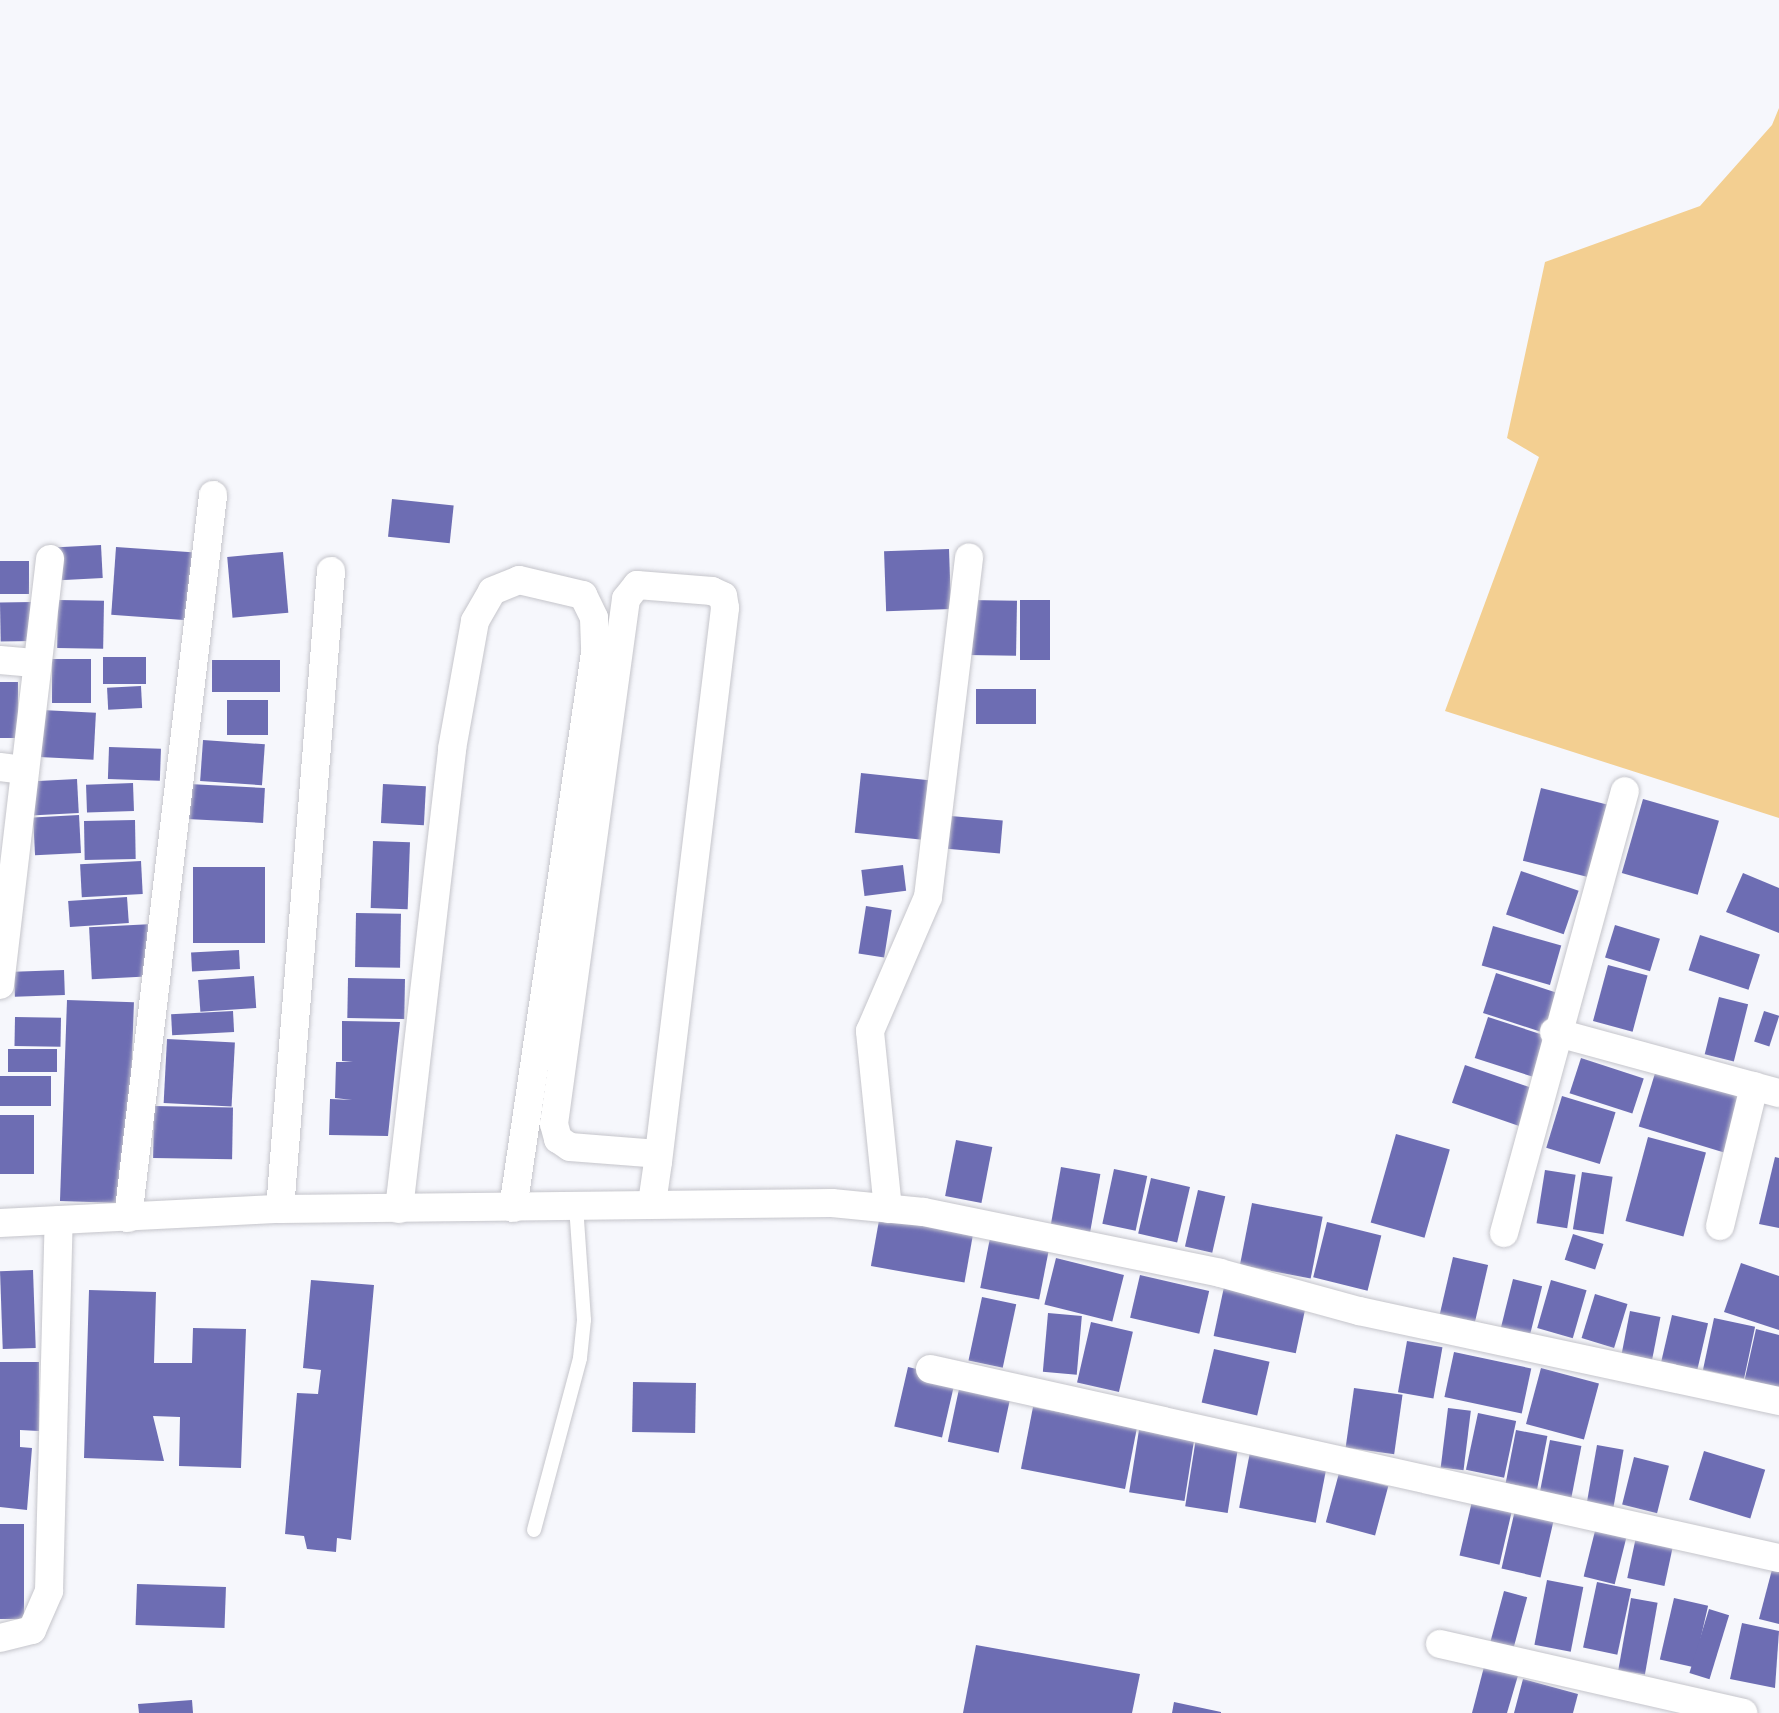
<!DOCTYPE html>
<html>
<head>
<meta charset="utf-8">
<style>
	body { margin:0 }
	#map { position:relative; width:1779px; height:1713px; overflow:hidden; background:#f6f7fc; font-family:Cabin,sans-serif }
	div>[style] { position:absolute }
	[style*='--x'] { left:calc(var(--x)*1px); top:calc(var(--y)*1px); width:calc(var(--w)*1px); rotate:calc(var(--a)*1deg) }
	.green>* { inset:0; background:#f3cf91 }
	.building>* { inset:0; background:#6d6db3; transform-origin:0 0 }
	.roads { filter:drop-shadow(0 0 2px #c5c5cb) drop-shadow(0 0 2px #c5c5cb) }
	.service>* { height:14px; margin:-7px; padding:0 7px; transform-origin:7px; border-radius:7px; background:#fff }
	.minor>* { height:28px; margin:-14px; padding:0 14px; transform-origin:14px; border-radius:14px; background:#fff }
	span { translate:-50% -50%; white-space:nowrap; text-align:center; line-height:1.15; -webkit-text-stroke:5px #fff; paint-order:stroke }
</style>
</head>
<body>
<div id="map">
	<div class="green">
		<div style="clip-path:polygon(1779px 108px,1779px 818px,1445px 711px,1539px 457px,1507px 438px,1545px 262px,1700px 206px,1772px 125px)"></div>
	</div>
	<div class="building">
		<div style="left:392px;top:499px;width:62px;height:38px;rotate:6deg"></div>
		<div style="left:101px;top:545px;width:33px;height:43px;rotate:87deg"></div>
		<div style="left:116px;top:547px;width:76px;height:68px;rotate:4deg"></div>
		<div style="left:949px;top:549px;width:60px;height:65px;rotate:88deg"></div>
		<div style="left:283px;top:552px;width:61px;height:56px;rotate:85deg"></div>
		<div style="left:0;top:561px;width:29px;height:33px"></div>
		<div style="left:58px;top:600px;width:46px;height:48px;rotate:1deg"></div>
		<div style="left:969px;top:600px;width:48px;height:55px;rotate:1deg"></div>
		<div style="left:1020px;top:600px;width:30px;height:60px"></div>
		<div style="left:32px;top:602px;width:39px;height:32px;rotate:89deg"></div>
		<div style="left:103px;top:657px;width:43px;height:27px"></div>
		<div style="left:52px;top:659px;width:39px;height:44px"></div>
		<div style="left:212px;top:660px;width:68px;height:32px"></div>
		<div style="left:0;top:682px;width:18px;height:56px"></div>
		<div style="left:141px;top:686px;width:22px;height:34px;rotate:87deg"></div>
		<div style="left:976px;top:689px;width:60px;height:35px"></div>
		<div style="left:227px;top:700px;width:41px;height:35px"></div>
		<div style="left:42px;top:710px;width:54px;height:47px;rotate:3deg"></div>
		<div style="left:203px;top:740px;width:62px;height:41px;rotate:4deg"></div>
		<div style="left:109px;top:747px;width:52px;height:32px;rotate:2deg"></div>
		<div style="left:861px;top:773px;width:73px;height:60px;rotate:6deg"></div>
		<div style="left:77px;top:779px;width:34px;height:53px;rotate:87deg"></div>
		<div style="left:133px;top:783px;width:28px;height:47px;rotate:88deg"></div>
		<div style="left:189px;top:784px;width:76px;height:35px;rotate:3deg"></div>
		<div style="left:383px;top:784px;width:43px;height:39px;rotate:3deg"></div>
		<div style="left:1541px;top:788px;width:69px;height:75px;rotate:14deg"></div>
		<div style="left:1643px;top:799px;width:79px;height:77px;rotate:16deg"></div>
		<div style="left:79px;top:815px;width:38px;height:46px;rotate:87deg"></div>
		<div style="left:939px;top:815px;width:64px;height:33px;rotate:5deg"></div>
		<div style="left:135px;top:820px;width:39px;height:51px;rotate:89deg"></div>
		<div style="left:373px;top:841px;width:37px;height:67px;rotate:2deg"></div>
		<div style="left:141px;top:861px;width:33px;height:61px;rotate:87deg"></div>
		<div style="left:903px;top:865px;width:26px;height:42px;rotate:83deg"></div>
		<div style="left:265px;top:867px;width:76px;height:72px;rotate:90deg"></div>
		<div style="left:1521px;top:871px;width:61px;height:46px;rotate:19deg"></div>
		<div style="clip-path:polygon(1743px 873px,1779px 888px,1779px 933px,1726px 912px)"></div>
		<div style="left:127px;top:897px;width:26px;height:59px;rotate:86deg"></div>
		<div style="left:866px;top:906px;width:26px;height:48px;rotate:9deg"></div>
		<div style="left:356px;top:913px;width:45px;height:54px;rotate:1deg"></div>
		<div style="left:153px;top:924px;width:52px;height:64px;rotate:87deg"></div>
		<div style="left:1615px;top:925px;width:47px;height:34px;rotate:17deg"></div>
		<div style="left:1493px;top:926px;width:71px;height:41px;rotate:16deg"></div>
		<div style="left:1700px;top:935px;width:63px;height:37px;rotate:18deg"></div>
		<div style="left:239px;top:950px;width:19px;height:48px;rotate:87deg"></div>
		<div style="left:1608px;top:965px;width:41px;height:58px;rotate:15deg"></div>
		<div style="left:64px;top:970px;width:25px;height:50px;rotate:88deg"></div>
		<div style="left:1496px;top:973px;width:67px;height:42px;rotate:18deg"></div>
		<div style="left:254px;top:976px;width:32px;height:56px;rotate:86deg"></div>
		<div style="left:348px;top:978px;width:57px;height:40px;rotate:1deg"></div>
		<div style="left:1719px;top:997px;width:30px;height:59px;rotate:14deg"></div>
		<div style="left:67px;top:1000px;width:67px;height:201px;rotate:2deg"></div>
		<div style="left:233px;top:1011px;width:21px;height:62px;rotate:87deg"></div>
		<div style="left:1764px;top:1011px;width:16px;height:32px;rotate:18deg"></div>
		<div style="left:15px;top:1017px;width:46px;height:29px;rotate:1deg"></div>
		<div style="left:1488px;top:1017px;width:62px;height:43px;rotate:18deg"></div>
		<div style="clip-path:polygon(342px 1021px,400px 1022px,388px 1136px,329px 1135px,330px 1099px,352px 1100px,335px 1098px,336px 1062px,353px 1062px,342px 1061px)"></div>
		<div style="left:167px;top:1039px;width:68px;height:64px;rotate:3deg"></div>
		<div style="left:8px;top:1049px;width:49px;height:23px"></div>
		<div style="left:1581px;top:1058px;width:66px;height:37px;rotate:18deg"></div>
		<div style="left:1465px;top:1065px;width:71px;height:40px;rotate:19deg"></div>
		<div style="left:1656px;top:1070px;width:90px;height:59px;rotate:17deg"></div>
		<div style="left:0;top:1076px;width:51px;height:30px"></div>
		<div style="left:1562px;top:1096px;width:56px;height:54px;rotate:17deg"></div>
		<div style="left:154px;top:1106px;width:79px;height:52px;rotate:1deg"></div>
		<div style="left:0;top:1115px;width:34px;height:59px"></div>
		<div style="left:1396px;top:1134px;width:56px;height:92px;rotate:16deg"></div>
		<div style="left:1648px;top:1137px;width:60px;height:87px;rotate:15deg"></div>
		<div style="left:956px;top:1140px;width:37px;height:57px;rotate:11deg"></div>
		<div style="clip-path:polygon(1775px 1157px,1779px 1158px,1779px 1228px,1759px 1224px)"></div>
		<div style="left:1061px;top:1167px;width:40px;height:60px;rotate:10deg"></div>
		<div style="left:1114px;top:1169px;width:34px;height:56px;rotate:12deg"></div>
		<div style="left:1545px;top:1170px;width:31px;height:54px;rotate:9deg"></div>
		<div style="left:1582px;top:1172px;width:31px;height:58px;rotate:9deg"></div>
		<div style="left:1151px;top:1178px;width:40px;height:57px;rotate:13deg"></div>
		<div style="left:1198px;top:1190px;width:28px;height:58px;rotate:13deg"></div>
		<div style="left:1252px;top:1203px;width:72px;height:63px;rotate:11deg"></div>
		<div style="left:881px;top:1209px;width:95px;height:58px;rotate:10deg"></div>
		<div style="left:1327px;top:1222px;width:56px;height:57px;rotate:14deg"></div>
		<div style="left:1573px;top:1234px;width:32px;height:27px;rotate:18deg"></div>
		<div style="left:990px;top:1238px;width:60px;height:51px;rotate:11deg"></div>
		<div style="left:1453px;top:1257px;width:36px;height:59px;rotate:13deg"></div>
		<div style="left:1056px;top:1258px;width:70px;height:48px;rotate:14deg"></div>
		<div style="clip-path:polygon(1741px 1263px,1779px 1276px,1779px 1330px,1724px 1312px)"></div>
		<div style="left:33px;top:1270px;width:78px;height:33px;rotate:88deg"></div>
		<div style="left:1140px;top:1275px;width:71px;height:44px;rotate:13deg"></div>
		<div style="left:1513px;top:1279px;width:30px;height:53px;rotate:14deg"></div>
		<div style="clip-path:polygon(311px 1280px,374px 1285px,351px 1540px,337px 1538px,336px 1552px,307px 1549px,304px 1536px,285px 1534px,297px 1393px,318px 1394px,321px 1370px,303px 1368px)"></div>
		<div style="left:1551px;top:1280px;width:37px;height:50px;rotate:16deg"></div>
		<div style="left:1224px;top:1287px;width:84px;height:50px;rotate:12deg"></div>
		<div style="clip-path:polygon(89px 1290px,156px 1292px,154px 1363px,192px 1363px,193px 1328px,246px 1329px,241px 1468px,179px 1466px,180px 1417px,153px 1416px,164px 1461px,84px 1458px)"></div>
		<div style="left:1595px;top:1294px;width:34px;height:46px;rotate:17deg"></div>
		<div style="left:982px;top:1297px;width:35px;height:65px;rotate:12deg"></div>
		<div style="left:1630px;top:1311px;width:31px;height:49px;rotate:11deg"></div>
		<div style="left:1048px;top:1313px;width:34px;height:59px;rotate:5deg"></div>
		<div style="left:1672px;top:1315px;width:37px;height:49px;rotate:13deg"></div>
		<div style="left:1714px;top:1318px;width:42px;height:53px;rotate:12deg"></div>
		<div style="left:1091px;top:1322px;width:43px;height:62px;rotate:13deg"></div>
		<div style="clip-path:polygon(1756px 1329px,1779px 1335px,1779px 1388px,1743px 1387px)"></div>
		<div style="left:1407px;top:1341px;width:36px;height:52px;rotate:10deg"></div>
		<div style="left:1214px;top:1349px;width:57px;height:55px;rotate:13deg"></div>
		<div style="left:1454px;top:1352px;width:79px;height:46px;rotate:12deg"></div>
		<div style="clip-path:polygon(0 1362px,39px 1362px,39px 1431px,20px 1430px,20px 1447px,32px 1448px,27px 1510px,0 1507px)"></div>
		<div style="left:908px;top:1367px;width:49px;height:61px;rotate:13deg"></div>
		<div style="left:1541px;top:1368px;width:60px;height:58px;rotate:15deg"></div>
		<div style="left:633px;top:1382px;width:63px;height:50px;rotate:1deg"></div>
		<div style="left:1354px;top:1388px;width:49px;height:60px;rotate:8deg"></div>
		<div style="left:959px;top:1389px;width:52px;height:54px;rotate:12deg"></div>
		<div style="left:1033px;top:1407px;width:106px;height:63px;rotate:11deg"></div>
		<div style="left:1448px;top:1408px;width:23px;height:60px;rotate:7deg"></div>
		<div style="left:1478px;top:1413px;width:39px;height:58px;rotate:12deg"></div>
		<div style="left:1139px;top:1430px;width:56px;height:63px;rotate:9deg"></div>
		<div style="left:1516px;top:1430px;width:32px;height:54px;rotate:11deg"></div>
		<div style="left:1196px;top:1438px;width:43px;height:69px;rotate:9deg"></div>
		<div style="left:1550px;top:1440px;width:32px;height:54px;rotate:11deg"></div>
		<div style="left:1597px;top:1445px;width:27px;height:60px;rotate:10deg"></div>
		<div style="left:1251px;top:1447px;width:78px;height:62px;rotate:11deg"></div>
		<div style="left:1704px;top:1451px;width:64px;height:51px;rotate:17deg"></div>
		<div style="left:1634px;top:1457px;width:36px;height:49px;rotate:14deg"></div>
		<div style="left:1339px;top:1473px;width:51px;height:51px;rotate:15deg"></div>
		<div style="left:1473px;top:1497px;width:41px;height:60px;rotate:13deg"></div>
		<div style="left:1515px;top:1510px;width:40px;height:60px;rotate:13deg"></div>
		<div style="left:0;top:1524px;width:24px;height:95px"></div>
		<div style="left:1596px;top:1527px;width:32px;height:51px;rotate:14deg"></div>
		<div style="left:1636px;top:1537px;width:38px;height:42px;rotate:12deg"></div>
		<div style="clip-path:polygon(1774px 1562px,1779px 1563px,1779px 1624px,1759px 1619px)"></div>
		<div style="left:1547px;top:1580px;width:37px;height:66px;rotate:11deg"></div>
		<div style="left:1597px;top:1582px;width:35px;height:67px;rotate:12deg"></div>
		<div style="left:137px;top:1584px;width:89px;height:41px;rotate:2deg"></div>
		<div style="left:1504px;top:1591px;width:24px;height:54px;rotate:15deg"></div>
		<div style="left:1631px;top:1598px;width:27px;height:73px;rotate:10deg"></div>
		<div style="left:1674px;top:1598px;width:35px;height:63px;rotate:13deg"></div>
		<div style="left:1709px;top:1609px;width:21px;height:67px;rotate:17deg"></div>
		<div style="clip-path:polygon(1742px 1623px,1779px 1631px,1775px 1688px,1730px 1679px)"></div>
		<div style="clip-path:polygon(976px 1645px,1140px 1674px,1132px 1713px,963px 1713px)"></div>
		<div style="clip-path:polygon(1485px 1663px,1519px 1672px,1507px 1713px,1472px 1713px)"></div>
		<div style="clip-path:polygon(1523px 1679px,1578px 1694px,1573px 1713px,1514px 1713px)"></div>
		<div style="clip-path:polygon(192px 1700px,193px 1713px,139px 1713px,138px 1704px)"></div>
		<div style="clip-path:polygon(1174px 1702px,1221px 1712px,1221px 1713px,1172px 1713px)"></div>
	</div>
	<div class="roads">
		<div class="service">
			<div style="--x:534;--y:1530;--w:178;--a:-75"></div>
			<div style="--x:580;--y:1358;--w:38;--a:-84"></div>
			<div style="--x:584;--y:1320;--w:114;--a:-94"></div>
		</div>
		<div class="minor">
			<div style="--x:0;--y:660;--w:37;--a:5"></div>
			<div style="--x:0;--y:767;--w:25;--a:7"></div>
			<div style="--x:0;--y:985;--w:429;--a:-83.3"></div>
			<div style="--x:1554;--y:1032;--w:233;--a:15.2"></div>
			<div style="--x:652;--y:1203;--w:41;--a:-81.7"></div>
			<div style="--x:658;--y:1162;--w:558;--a:-83.1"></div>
			<div style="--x:725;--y:608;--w:12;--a:-99"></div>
			<div style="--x:723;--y:596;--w:12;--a:-156"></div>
			<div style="--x:712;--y:591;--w:75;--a:-175.4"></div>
			<div style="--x:637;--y:585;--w:18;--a:128"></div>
			<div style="--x:626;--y:599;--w:530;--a:97.81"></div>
			<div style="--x:554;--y:1124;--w:16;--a:75"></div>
			<div style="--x:558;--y:1139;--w:14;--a:34"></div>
			<div style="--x:570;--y:1147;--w:88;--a:4.5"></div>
			<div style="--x:280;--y:1209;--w:640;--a:-85.43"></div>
			<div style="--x:399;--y:1209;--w:463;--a:-83.4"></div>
			<div style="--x:452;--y:749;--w:130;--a:-79.8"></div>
			<div style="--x:475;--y:621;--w:34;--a:-60"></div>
			<div style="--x:492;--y:591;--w:29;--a:-22"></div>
			<div style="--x:519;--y:580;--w:66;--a:13.2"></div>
			<div style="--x:583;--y:595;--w:25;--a:64"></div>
			<div style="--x:594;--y:618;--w:35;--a:88"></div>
			<div style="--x:595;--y:653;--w:561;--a:98.4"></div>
			<div style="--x:888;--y:1209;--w:179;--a:-95.8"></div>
			<div style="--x:870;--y:1031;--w:146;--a:-66.6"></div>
			<div style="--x:928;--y:897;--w:342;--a:-83.1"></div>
			<div style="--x:128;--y:1218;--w:728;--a:-83.29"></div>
			<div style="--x:0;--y:1223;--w:280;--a:-2.9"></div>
			<div style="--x:280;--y:1209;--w:552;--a:-0.62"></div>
			<div style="--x:832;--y:1203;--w:92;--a:5.6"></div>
			<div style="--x:924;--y:1212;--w:302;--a:11.6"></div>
			<div style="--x:1220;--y:1273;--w:144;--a:15.3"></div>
			<div style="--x:1359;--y:1311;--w:430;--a:12.1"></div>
			<div style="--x:1720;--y:1226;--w:144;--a:-76.3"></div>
			<div style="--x:1504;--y:1233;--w:458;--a:-74.7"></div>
			<div style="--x:930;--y:1369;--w:870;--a:12.55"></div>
			<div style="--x:0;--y:1638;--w:33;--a:-14"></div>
			<div style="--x:32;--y:1630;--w:43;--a:-66.4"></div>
			<div style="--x:49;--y:1591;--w:371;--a:-88.5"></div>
			<div style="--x:1440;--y:1644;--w:311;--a:12.8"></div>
		</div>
	</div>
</div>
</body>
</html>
